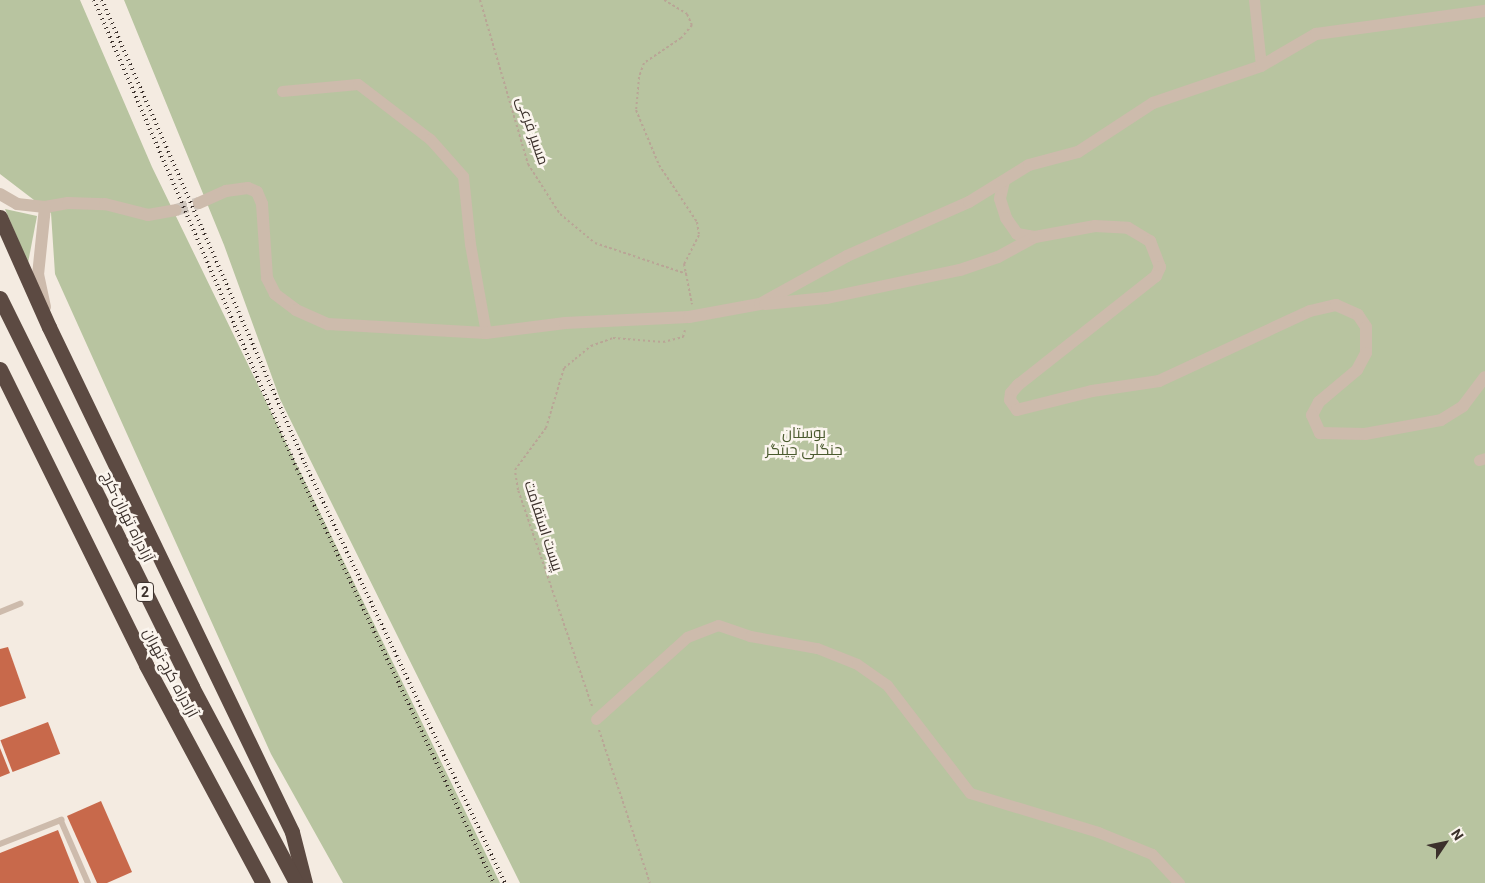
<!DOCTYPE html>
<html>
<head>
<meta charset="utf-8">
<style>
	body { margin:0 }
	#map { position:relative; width:1485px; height:883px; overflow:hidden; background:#f4ebe1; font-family:Roboto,Cairo,sans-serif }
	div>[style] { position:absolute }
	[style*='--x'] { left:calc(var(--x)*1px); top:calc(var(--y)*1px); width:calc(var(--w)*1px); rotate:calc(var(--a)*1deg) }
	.green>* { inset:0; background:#b8c4a0 }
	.building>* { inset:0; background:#c8694b; transform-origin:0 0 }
	.tertiary-tunnel>* { height:12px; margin-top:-6px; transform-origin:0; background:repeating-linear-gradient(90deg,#cfc6bd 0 12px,transparent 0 18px) }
	.path>* { height:2px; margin-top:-1px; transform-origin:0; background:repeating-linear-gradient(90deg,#b9a596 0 2.5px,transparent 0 5px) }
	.service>* { height:5.5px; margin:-2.75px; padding:0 2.75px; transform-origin:2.75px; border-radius:2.75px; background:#cdbbac }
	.minor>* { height:11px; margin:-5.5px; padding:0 5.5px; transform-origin:5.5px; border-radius:5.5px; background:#cdbbac }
	.tertiary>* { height:12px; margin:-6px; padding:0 6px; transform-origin:6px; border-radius:6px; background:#cdbbac }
	.motorway>* { height:15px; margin:-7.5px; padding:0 7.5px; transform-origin:7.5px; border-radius:7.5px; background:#5c4a42 }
	.rail>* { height:4px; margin-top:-2px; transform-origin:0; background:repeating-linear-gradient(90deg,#3b302b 0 1px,transparent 0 5px) }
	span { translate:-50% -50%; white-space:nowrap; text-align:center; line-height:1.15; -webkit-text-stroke:5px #fbf5ee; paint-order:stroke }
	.shield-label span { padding:1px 4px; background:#fbf5ee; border:1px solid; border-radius:4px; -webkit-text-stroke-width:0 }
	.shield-label { font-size:14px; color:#3b302b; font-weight:700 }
	.street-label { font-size:15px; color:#3b302b }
	.park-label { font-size:15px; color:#4a5a2e }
	.north { position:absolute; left:1420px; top:818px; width:50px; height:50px; -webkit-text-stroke:4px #fbf5ee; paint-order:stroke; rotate:56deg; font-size:14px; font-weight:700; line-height:20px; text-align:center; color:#3b302b }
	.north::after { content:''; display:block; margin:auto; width:18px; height:22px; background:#3b302b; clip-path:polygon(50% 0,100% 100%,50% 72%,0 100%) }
</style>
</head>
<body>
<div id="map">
	<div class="green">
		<div style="clip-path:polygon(0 0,80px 0,152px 167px,500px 883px,343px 883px,271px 754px,55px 274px,51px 213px,0 174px)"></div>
		<div style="clip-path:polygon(124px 0,1485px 0,1485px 883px,520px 883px,280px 399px,224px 245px)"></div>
		<div style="clip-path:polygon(5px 209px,37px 216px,28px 263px)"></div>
	</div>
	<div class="building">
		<div style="clip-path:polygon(8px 647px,26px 698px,0 707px,0 649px)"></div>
		<div style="left:48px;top:722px;width:34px;height:51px;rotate:69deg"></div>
		<div style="clip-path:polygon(0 748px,10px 773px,0 777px)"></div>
		<div style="clip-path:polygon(101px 801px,132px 872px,107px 883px,97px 883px,67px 816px)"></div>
		<div style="clip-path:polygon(58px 830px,79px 883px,0 883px,0 853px)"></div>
	</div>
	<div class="tertiary-tunnel">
		<div style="--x:176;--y:210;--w:24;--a:-17"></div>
	</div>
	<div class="path">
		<div style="--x:480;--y:0;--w:171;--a:73.7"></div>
		<div style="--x:528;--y:164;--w:59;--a:57.4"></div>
		<div style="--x:560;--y:214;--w:45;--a:39.6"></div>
		<div style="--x:595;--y:243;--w:97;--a:18.6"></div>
		<div style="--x:664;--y:0;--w:27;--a:31"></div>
		<div style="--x:687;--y:14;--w:12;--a:66"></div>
		<div style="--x:692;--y:25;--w:17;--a:130"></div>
		<div style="--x:681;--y:38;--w:45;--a:146"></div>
		<div style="--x:644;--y:63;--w:15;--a:110"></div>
		<div style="--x:639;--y:77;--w:33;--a:95"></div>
		<div style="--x:636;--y:110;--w:60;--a:67.3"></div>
		<div style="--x:659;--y:165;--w:69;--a:56.3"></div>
		<div style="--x:697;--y:222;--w:13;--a:81"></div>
		<div style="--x:699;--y:235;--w:33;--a:117"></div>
		<div style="--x:684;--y:264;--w:41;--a:78.7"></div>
		<div style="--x:592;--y:706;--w:228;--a:-108.9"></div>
		<div style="--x:518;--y:490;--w:20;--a:-99"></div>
		<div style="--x:515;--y:470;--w:52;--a:-53.6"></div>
		<div style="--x:546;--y:428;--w:63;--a:-73.3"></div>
		<div style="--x:564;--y:368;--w:14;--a:-39"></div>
		<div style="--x:575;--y:359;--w:21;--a:-39"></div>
		<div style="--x:591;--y:346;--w:23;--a:-20"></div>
		<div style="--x:613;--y:338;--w:50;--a:4.6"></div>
		<div style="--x:663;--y:342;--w:21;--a:-14"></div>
		<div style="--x:683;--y:337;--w:7;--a:-74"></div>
		<div style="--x:599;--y:730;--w:161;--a:71.6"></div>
	</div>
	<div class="service">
		<div style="--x:0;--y:612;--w:22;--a:-22"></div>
		<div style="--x:0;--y:844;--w:66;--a:-21.5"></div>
		<div style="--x:61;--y:820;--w:68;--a:66.5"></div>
	</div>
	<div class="minor">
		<div style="--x:1254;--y:0;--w:66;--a:83.9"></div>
		<div style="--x:282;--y:91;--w:76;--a:-5.3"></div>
		<div style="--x:358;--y:84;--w:91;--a:37.4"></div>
		<div style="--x:430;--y:139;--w:50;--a:48.3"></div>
		<div style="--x:463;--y:176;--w:68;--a:84.1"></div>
		<div style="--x:470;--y:244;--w:90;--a:79.8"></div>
		<div style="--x:1479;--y:460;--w:6;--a:-18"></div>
		<div style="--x:596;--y:719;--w:122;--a:-42"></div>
		<div style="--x:687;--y:637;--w:33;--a:-21"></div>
		<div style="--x:718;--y:625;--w:34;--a:19"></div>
		<div style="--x:750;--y:636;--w:68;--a:10.2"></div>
		<div style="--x:817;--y:648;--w:43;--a:21.8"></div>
		<div style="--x:857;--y:664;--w:37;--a:35"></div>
		<div style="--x:887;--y:685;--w:136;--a:52.5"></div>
		<div style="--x:970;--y:793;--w:134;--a:16.9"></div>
		<div style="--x:1098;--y:832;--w:58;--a:22.2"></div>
		<div style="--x:1152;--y:854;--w:40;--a:47"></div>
	</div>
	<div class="tertiary">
		<div style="--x:1004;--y:181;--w:18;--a:103"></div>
		<div style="--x:1000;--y:199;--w:20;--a:72"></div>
		<div style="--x:1006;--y:218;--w:19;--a:55"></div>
		<div style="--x:1017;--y:234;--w:18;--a:9"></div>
		<div style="--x:0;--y:194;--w:20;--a:30"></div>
		<div style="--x:17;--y:204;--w:28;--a:6"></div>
		<div style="--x:45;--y:207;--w:23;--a:-10"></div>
		<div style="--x:68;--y:203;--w:37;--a:2"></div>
		<div style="--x:105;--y:204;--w:44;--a:14.3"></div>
		<div style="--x:148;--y:215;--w:28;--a:-10"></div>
		<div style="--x:199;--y:203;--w:30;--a:-24"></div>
		<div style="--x:226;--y:191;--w:22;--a:-8"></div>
		<div style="--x:248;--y:188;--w:10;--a:24"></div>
		<div style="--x:257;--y:192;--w:13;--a:67"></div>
		<div style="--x:262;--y:204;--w:74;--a:86.1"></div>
		<div style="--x:267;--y:278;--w:18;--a:63"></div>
		<div style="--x:275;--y:294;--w:26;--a:37"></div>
		<div style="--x:296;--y:310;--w:35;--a:24"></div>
		<div style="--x:328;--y:324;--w:158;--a:3.3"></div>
		<div style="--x:486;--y:333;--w:80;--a:-7.2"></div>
		<div style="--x:565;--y:323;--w:124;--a:-2.8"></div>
		<div style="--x:689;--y:317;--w:72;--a:-10.4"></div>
		<div style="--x:760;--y:304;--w:99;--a:-28.9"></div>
		<div style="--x:847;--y:256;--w:133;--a:-23.9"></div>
		<div style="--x:969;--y:202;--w:70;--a:-31.7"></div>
		<div style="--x:1029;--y:165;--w:51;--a:-14.9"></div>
		<div style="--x:1078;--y:152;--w:90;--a:-33.2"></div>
		<div style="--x:1153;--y:103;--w:114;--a:-18.9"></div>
		<div style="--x:1261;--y:66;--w:64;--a:-30.2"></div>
		<div style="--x:1316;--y:34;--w:171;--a:-7.8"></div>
		<div style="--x:765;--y:304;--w:62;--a:-5.5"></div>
		<div style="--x:827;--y:298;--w:136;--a:-11.9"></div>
		<div style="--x:960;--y:270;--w:40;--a:-18.9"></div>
		<div style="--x:998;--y:257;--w:42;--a:-28.4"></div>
		<div style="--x:1035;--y:237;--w:61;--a:-10.4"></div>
		<div style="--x:1095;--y:226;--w:33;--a:3"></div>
		<div style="--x:1128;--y:228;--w:26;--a:31"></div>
		<div style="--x:1150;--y:241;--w:28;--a:69"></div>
		<div style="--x:1160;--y:267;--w:10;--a:114"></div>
		<div style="--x:1156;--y:276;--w:176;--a:141.7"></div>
		<div style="--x:1018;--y:385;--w:11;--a:131"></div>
		<div style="--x:1011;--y:393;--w:7;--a:98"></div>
		<div style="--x:1010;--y:400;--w:12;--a:55"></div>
		<div style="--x:1017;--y:410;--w:77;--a:-14.2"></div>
		<div style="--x:1092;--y:391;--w:68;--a:-8.5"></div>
		<div style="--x:1159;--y:381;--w:166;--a:-24.9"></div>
		<div style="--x:1310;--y:311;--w:27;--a:-13"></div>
		<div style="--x:1336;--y:305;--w:24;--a:24"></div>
		<div style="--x:1358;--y:315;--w:14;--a:56"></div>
		<div style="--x:1366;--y:327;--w:26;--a:90"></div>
		<div style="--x:1366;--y:353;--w:19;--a:118"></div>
		<div style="--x:1357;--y:370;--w:50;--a:139.9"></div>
		<div style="--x:1319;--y:402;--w:15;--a:118"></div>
		<div style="--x:1312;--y:415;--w:20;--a:66"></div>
		<div style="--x:1320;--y:433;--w:45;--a:1.3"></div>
		<div style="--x:1365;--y:434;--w:77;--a:-10.4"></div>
		<div style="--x:1441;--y:420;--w:26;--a:-32"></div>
		<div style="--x:1463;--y:406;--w:36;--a:-53"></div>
		<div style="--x:45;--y:307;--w:33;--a:-102"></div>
		<div style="--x:38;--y:275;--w:68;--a:-84.1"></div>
	</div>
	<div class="motorway">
		<div style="--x:0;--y:217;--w:120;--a:66"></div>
		<div style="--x:49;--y:327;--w:560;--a:64.3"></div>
		<div style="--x:292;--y:832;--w:53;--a:75.7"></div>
		<div style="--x:0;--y:298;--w:434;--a:63.7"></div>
		<div style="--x:192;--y:687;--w:222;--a:62"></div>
		<div style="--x:0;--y:369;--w:330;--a:63.7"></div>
		<div style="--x:146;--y:665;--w:247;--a:61.8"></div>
	</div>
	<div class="rail">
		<div style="--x:94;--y:0;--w:511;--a:66.6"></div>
		<div style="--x:297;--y:469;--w:458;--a:64.6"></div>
		<div style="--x:102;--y:0;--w:509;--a:66.36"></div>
		<div style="--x:306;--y:466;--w:462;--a:64.5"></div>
	</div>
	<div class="shield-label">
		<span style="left:145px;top:592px">2</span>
	</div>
	<div class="street-label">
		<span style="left:532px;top:131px;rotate:71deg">مسیر فرعی</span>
		<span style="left:127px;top:517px;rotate:64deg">آزادراه تهران-کرج</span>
		<span style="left:543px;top:526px;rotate:72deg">پیست استقامت</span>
		<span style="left:170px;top:673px;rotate:62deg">آزادراه کرج-تهران</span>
	</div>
	<div class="park-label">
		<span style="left:804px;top:442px">بوستان<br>جنگلی چیتگر</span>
	</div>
	<div class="north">N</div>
</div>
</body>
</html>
